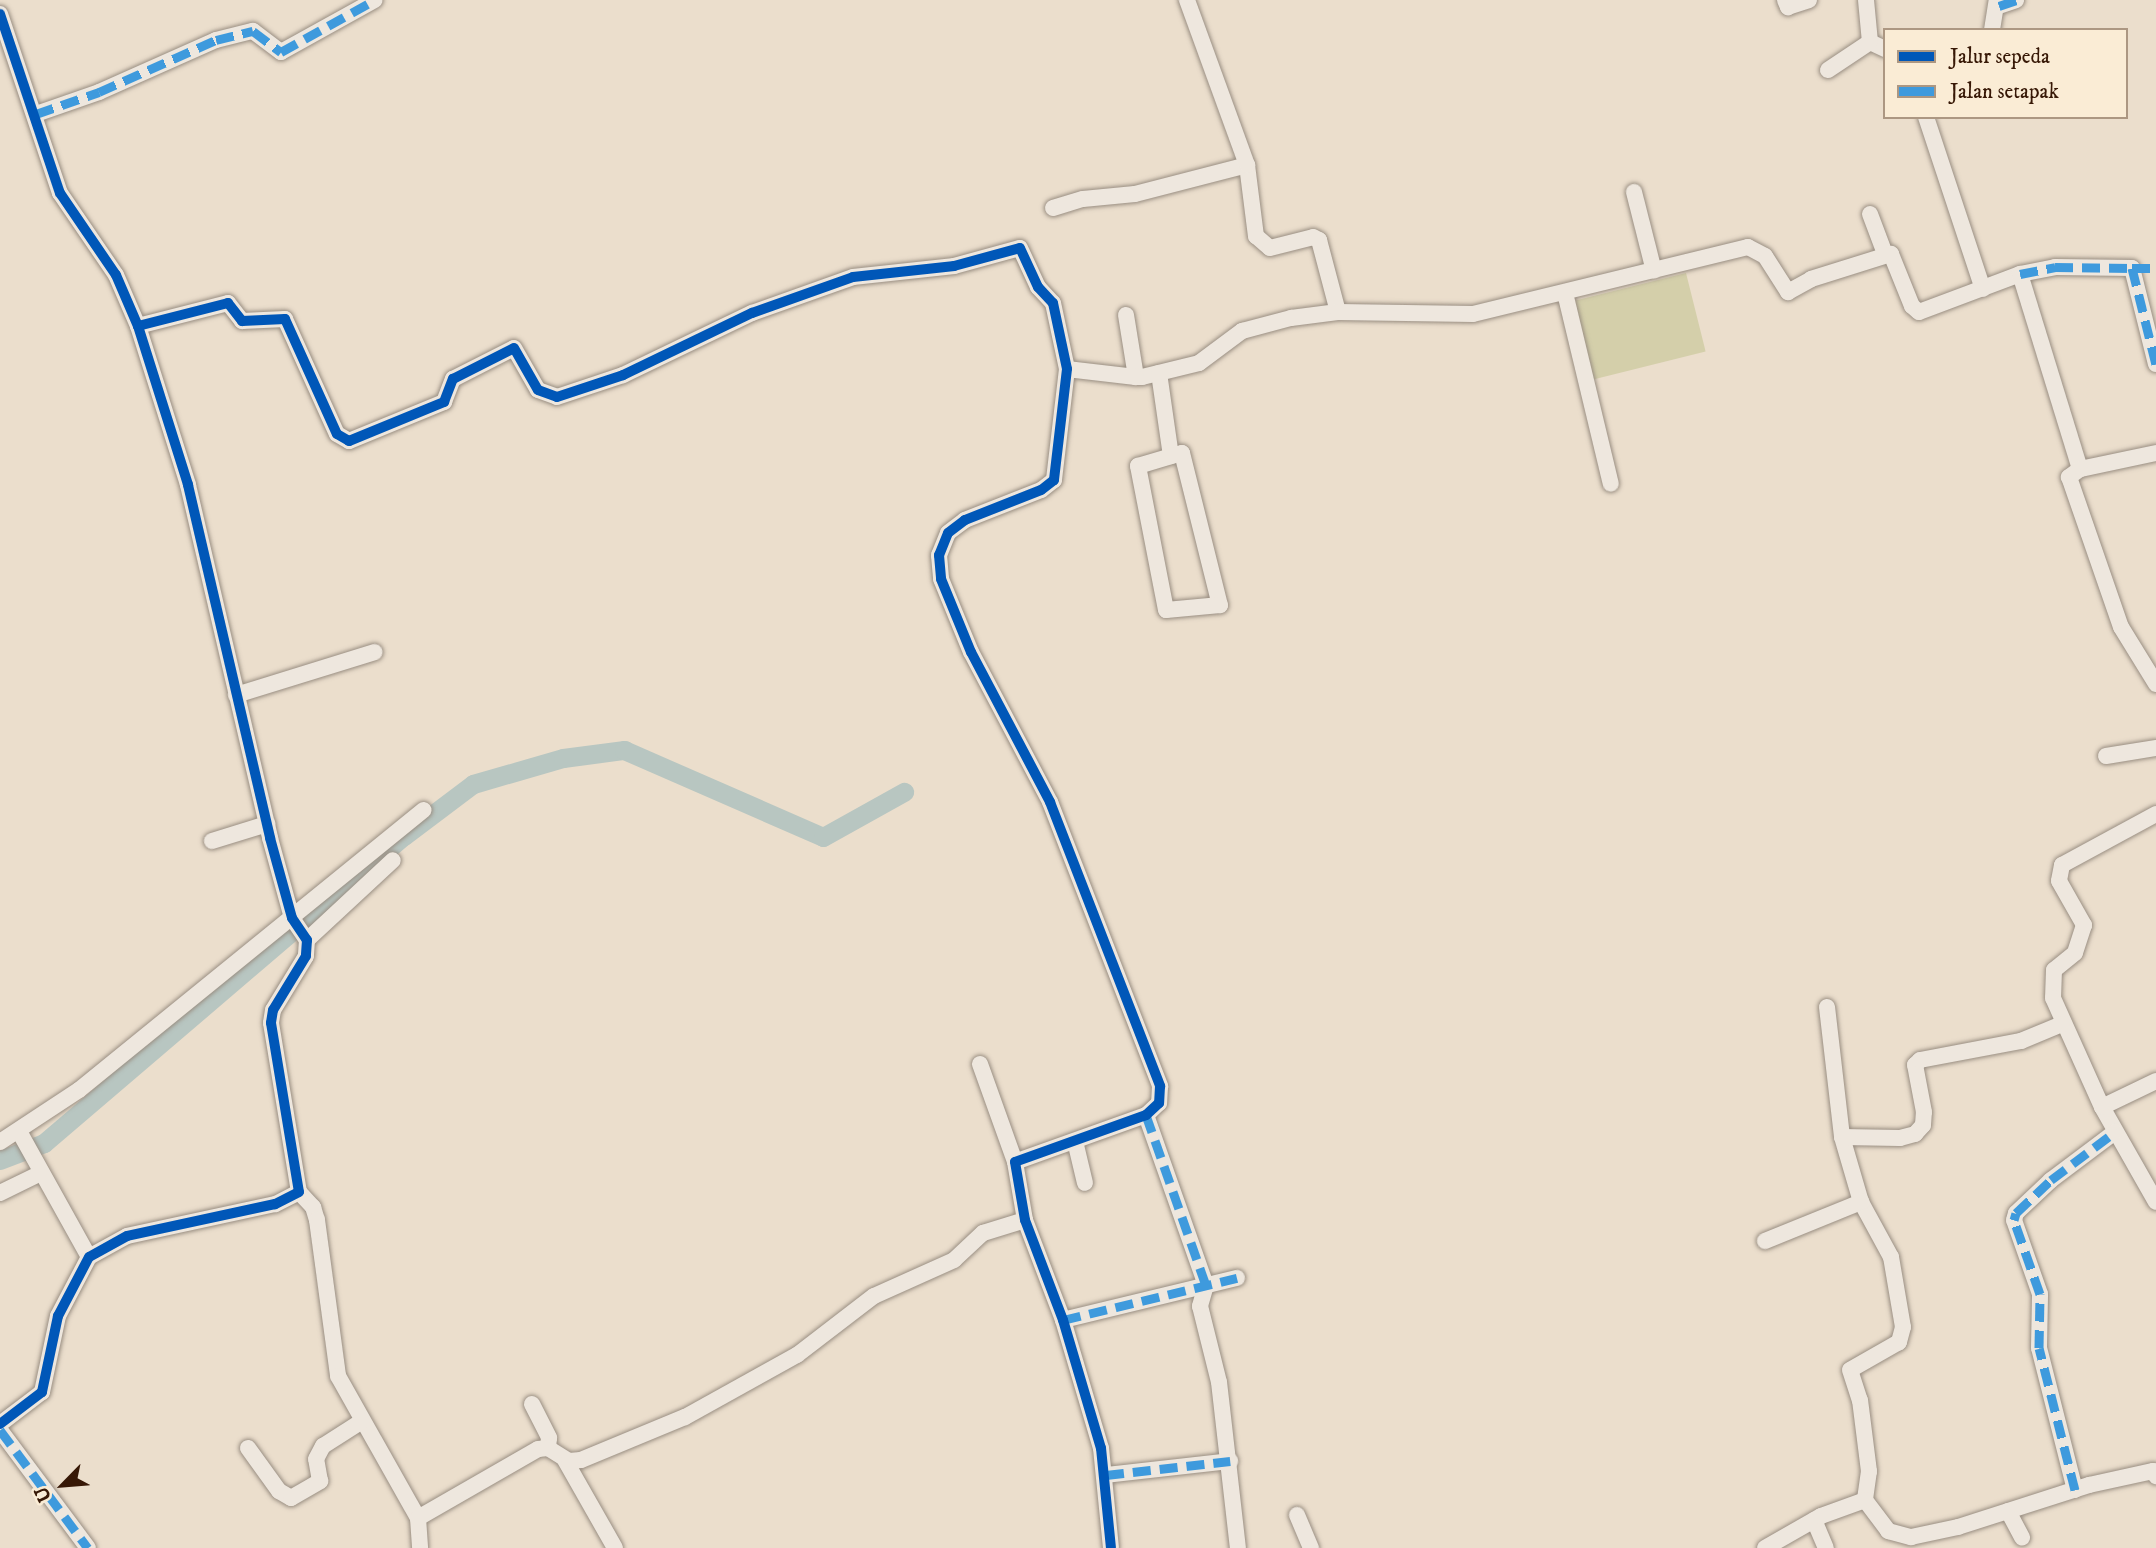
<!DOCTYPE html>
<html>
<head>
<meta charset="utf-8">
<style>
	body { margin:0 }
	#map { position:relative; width:2156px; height:1548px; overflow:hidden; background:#ebdecc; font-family:"IM FELL DW Pica",serif }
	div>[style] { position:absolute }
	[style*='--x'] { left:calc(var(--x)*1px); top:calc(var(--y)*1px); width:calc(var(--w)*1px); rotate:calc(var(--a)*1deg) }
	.green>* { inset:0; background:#d4cfaa; transform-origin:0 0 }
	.river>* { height:19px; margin:-9.5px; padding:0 9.5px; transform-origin:9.5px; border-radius:9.5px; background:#b8c6c1 }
	.roads { filter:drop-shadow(0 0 2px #998e82) drop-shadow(0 0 2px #998e82) }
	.minor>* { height:16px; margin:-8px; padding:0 8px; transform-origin:8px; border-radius:8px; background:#eee7de }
	.quiet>* { height:9px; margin-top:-4.5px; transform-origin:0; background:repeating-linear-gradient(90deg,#3e9add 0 18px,transparent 0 27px) }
	.cycleway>* { height:10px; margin:-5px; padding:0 5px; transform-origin:5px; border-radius:5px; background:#0057b8 }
	span { translate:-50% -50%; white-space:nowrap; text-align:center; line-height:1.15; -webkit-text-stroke:5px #faecd5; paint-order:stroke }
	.legend { position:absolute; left:1883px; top:28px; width:245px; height:91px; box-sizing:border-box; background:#faecd5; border:2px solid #ac9782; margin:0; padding:9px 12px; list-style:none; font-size:21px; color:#371806 }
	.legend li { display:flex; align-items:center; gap:14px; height:35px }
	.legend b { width:35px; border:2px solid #ac9782 }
	.north { position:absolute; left:28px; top:1450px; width:70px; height:70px; -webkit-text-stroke:5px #faecd5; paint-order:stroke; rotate:245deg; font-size:19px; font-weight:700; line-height:28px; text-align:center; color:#371806 }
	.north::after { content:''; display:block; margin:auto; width:24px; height:32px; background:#371806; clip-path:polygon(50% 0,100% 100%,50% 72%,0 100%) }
</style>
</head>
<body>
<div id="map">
	<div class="green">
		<div style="left:1686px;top:273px;width:81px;height:120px;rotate:76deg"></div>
	</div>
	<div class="river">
		<div style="--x:0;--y:1160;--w:47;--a:-21.1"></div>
		<div style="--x:44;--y:1143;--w:473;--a:-40.5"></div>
		<div style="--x:404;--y:836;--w:86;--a:-37"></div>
		<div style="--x:473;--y:784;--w:94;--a:-16.1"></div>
		<div style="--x:563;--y:758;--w:62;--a:-7.5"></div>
		<div style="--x:624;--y:750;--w:217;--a:23.6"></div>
		<div style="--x:823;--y:837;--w:93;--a:-29.1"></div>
	</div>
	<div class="roads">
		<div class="minor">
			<div style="--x:1785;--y:0;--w:8;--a:67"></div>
			<div style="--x:1788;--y:7;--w:22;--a:-18"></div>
			<div style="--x:1866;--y:0;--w:42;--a:84.6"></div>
			<div style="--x:1870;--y:42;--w:17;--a:25"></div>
			<div style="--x:1999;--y:6;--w:18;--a:-19"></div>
			<div style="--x:0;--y:14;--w:189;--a:71.5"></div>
			<div style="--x:60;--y:193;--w:99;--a:55.7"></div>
			<div style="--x:116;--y:275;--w:56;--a:66.7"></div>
			<div style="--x:138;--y:326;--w:167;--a:72.5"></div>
			<div style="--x:188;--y:485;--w:362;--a:76.9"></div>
			<div style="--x:270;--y:838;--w:83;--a:74.6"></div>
			<div style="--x:292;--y:918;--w:27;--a:56"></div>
			<div style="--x:307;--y:940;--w:16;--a:94"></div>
			<div style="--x:306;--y:956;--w:63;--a:121.4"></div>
			<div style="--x:273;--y:1010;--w:13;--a:99"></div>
			<div style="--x:271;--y:1023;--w:171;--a:80.6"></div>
			<div style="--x:299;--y:1192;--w:27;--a:153"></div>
			<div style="--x:275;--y:1204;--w:151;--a:167.8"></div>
			<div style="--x:127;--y:1236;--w:43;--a:151.1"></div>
			<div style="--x:89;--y:1257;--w:67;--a:117.7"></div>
			<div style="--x:58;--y:1316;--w:78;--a:101.9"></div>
			<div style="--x:42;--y:1392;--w:53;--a:142.7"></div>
			<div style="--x:1992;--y:30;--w:30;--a:-81"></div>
			<div style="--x:1828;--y:70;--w:50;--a:-33.7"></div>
			<div style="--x:36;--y:114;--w:67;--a:-19.2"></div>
			<div style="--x:99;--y:92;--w:128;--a:-24"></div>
			<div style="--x:216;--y:40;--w:38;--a:-14"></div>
			<div style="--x:253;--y:31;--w:35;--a:37"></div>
			<div style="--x:281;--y:52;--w:107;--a:-29"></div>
			<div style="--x:1926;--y:117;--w:181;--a:71.7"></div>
			<div style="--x:1247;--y:165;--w:72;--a:82.8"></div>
			<div style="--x:1256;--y:236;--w:18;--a:41"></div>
			<div style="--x:1270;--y:248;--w:44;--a:-14.3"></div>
			<div style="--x:1313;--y:237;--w:7;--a:27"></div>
			<div style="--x:1319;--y:240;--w:74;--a:75.2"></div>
			<div style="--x:1634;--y:192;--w:81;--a:75.8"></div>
			<div style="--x:1053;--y:208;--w:31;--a:-17"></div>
			<div style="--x:1083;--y:199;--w:52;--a:-5.5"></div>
			<div style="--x:1135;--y:194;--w:116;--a:-14.5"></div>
			<div style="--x:1247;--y:165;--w:176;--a:-110"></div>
			<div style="--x:1870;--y:214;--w:43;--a:69.4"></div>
			<div style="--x:2020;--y:274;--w:36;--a:-11"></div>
			<div style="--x:2055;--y:267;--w:77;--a:0.7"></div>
			<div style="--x:2132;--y:268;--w:99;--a:76"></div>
			<div style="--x:1565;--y:293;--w:196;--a:76.5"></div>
			<div style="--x:1126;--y:315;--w:63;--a:80.8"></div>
			<div style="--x:1136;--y:377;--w:6;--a:0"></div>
			<div style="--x:1142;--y:377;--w:59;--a:-13.8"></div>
			<div style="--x:1199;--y:363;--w:54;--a:-36.7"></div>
			<div style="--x:1242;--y:331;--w:51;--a:-14.9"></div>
			<div style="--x:1291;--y:318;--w:47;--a:-7.3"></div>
			<div style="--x:1338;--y:312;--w:135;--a:0.8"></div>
			<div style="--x:1473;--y:314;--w:283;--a:-13.7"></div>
			<div style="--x:1748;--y:247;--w:19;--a:28"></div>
			<div style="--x:1765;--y:256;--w:43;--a:57.4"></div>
			<div style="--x:1788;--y:292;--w:26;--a:-29"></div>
			<div style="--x:1811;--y:279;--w:84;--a:-17.4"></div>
			<div style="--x:1891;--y:254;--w:56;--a:68"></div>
			<div style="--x:1912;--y:306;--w:9;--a:41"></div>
			<div style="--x:1919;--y:312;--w:108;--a:-20.6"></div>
			<div style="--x:2020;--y:274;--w:204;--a:72.9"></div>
			<div style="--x:138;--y:326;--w:93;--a:-14.3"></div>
			<div style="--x:228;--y:303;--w:23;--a:52"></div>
			<div style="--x:242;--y:321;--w:43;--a:-2.7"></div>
			<div style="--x:285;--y:319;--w:126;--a:65.7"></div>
			<div style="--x:337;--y:434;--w:14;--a:30"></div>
			<div style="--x:349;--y:441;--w:103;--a:-22.3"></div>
			<div style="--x:444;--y:402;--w:25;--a:-69"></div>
			<div style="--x:453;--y:379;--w:68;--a:-26.9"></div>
			<div style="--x:514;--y:348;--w:48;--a:60.3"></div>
			<div style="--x:538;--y:390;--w:20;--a:20"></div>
			<div style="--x:557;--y:397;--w:70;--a:-18.4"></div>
			<div style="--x:623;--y:375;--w:143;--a:-25.7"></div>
			<div style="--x:752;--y:313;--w:107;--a:-19.6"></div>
			<div style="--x:853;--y:277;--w:102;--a:-6.2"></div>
			<div style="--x:954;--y:266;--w:68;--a:-15.3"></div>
			<div style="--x:1020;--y:248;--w:43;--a:65.2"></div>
			<div style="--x:1038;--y:287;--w:22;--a:47"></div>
			<div style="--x:1053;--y:303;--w:67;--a:78"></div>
			<div style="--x:1067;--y:369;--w:112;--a:96.7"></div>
			<div style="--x:1054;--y:480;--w:16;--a:142"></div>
			<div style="--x:1041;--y:490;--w:82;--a:158.5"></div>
			<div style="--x:965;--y:520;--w:21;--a:143"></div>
			<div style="--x:948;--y:533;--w:24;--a:112"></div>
			<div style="--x:939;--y:555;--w:24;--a:85"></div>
			<div style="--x:941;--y:579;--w:79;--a:67.7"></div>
			<div style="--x:971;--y:652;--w:170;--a:62.2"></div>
			<div style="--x:1050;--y:802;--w:305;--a:68.8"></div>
			<div style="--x:1160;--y:1086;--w:17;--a:93"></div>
			<div style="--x:1159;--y:1103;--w:18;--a:137"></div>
			<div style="--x:1146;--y:1115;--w:139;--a:160.3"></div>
			<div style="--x:1015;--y:1162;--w:59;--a:80.2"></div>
			<div style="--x:1025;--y:1220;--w:107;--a:69.2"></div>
			<div style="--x:1063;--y:1320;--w:134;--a:73.5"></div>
			<div style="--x:1101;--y:1448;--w:100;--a:84.3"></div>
			<div style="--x:1067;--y:369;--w:69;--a:6.6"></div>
			<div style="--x:1159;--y:373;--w:84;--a:81.8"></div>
			<div style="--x:1182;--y:453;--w:157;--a:76"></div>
			<div style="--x:1220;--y:605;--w:54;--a:174.7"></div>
			<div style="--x:1166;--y:610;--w:147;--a:-101"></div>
			<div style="--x:1138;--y:466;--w:46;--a:-16.5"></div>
			<div style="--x:2156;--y:453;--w:78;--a:168.1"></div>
			<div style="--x:2080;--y:469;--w:14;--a:144"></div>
			<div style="--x:2069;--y:477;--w:159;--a:70.9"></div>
			<div style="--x:2121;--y:627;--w:67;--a:58.4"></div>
			<div style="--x:236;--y:695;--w:145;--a:-17.2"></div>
			<div style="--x:2106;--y:756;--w:51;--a:-9.1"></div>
			<div style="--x:2156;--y:814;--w:107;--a:151.5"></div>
			<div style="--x:2062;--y:865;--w:16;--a:101"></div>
			<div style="--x:2059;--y:881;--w:51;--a:60.4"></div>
			<div style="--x:2084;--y:925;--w:29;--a:108"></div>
			<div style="--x:2075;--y:953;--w:27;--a:141"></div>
			<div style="--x:2054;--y:970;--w:28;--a:92"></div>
			<div style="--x:2053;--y:998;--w:120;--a:65.8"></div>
			<div style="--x:2102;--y:1107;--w:109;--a:60.4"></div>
			<div style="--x:212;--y:841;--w:58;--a:-17.2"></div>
			<div style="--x:307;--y:940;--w:117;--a:-42.9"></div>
			<div style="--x:1827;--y:1007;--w:131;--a:83.4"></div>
			<div style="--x:1842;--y:1137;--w:68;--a:73.7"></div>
			<div style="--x:1861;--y:1202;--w:63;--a:61.4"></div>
			<div style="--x:1891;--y:1257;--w:71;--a:80.3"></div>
			<div style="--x:1903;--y:1327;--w:16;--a:105"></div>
			<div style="--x:1899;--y:1342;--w:56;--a:150.3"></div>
			<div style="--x:1850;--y:1370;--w:32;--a:72"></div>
			<div style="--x:1860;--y:1400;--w:72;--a:82.8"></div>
			<div style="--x:1869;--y:1471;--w:29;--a:98"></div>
			<div style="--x:980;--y:1064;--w:104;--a:70.3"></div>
			<div style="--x:2102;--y:1107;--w:60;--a:-25.7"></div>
			<div style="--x:1146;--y:1115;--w:180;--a:70.6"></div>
			<div style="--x:1206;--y:1285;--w:22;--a:106"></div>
			<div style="--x:1200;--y:1306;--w:78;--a:76"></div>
			<div style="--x:1219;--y:1382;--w:167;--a:83.5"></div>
			<div style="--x:20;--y:1133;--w:142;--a:60.9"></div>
			<div style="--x:1842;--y:1137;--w:58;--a:1"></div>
			<div style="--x:1900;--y:1138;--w:16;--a:-15"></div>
			<div style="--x:1915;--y:1134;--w:12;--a:-48"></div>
			<div style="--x:1923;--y:1125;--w:13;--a:-86"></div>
			<div style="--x:1924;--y:1112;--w:48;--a:-100.8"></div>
			<div style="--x:1915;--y:1065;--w:7;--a:-45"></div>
			<div style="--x:1920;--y:1060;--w:103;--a:-10.7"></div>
			<div style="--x:2021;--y:1041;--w:44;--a:-22.5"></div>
			<div style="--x:1075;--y:1141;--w:43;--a:76.6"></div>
			<div style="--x:0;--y:1142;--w:95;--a:-33.4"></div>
			<div style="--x:79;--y:1090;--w:444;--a:-39.1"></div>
			<div style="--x:299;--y:1192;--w:21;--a:47"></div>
			<div style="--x:313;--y:1207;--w:14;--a:73"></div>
			<div style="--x:317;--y:1220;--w:157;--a:82.3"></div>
			<div style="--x:338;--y:1376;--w:163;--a:60.6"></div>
			<div style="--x:418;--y:1518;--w:30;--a:86"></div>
			<div style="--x:0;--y:1193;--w:43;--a:-26"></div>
			<div style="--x:1765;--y:1241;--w:104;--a:-22.1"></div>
			<div style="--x:1063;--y:1320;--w:179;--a:-13.6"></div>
			<div style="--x:532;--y:1404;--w:38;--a:63"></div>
			<div style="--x:549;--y:1438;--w:10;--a:96"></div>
			<div style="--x:0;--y:1430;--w:147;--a:53.3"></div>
			<div style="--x:248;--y:1448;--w:53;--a:54.2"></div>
			<div style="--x:279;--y:1491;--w:14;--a:30"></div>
			<div style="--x:291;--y:1498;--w:34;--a:-30"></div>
			<div style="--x:320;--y:1481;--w:22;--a:-100"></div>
			<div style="--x:316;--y:1459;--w:15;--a:-62"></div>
			<div style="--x:323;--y:1446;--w:46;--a:-32.7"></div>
			<div style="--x:565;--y:1460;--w:101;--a:60.4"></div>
			<div style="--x:1106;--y:1475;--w:125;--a:-6.4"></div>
			<div style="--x:2075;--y:1490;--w:146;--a:-104.2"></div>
			<div style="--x:2039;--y:1348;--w:54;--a:-88.9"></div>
			<div style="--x:2040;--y:1294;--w:78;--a:-109.4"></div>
			<div style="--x:2014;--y:1220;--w:7;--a:-74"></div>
			<div style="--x:2016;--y:1213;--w:48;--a:-43.3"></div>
			<div style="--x:2051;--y:1180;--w:80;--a:-36.9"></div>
			<div style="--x:1865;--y:1500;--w:39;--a:53"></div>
			<div style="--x:1888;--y:1531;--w:24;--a:15"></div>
			<div style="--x:1911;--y:1537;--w:48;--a:-12"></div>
			<div style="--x:1958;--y:1527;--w:138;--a:-17.8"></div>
			<div style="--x:2089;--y:1485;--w:66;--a:-12.3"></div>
			<div style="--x:2153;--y:1471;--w:6;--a:59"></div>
			<div style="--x:2008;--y:1511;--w:30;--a:62"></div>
			<div style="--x:1297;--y:1515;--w:36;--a:67"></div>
			<div style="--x:418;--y:1518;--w:138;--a:-29.9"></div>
			<div style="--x:538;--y:1449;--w:10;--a:-6"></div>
			<div style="--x:548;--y:1448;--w:25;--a:32"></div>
			<div style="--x:569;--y:1461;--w:12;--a:-5"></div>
			<div style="--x:581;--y:1460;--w:113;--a:-22.5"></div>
			<div style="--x:685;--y:1417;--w:128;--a:-29"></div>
			<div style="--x:797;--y:1355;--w:97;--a:-37.5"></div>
			<div style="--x:874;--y:1296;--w:88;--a:-24.2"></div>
			<div style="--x:954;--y:1260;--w:40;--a:-43"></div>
			<div style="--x:983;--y:1233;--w:44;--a:-17.2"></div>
			<div style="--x:1814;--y:1520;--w:30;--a:67"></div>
			<div style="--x:1765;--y:1548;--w:64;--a:-29.7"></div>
			<div style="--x:1821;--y:1516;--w:47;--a:-20"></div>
		</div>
	</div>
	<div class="quiet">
		<div style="--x:1999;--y:6;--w:18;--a:-19"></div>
		<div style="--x:36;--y:114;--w:67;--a:-19.2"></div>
		<div style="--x:99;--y:92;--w:128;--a:-24"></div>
		<div style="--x:216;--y:40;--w:38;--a:-14"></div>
		<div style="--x:253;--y:31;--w:35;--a:37"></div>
		<div style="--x:281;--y:52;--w:107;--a:-29"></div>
		<div style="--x:2132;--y:268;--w:18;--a:0"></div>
		<div style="--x:2020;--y:274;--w:36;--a:-11"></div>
		<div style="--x:2055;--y:267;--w:77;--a:0.7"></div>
		<div style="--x:2132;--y:268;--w:99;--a:76"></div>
		<div style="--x:1146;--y:1115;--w:180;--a:70.6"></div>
		<div style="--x:1063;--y:1320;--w:179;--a:-13.6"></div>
		<div style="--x:0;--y:1430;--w:147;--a:53.3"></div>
		<div style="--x:1106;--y:1475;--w:125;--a:-6.4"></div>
		<div style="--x:2075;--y:1490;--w:146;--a:-104.2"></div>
		<div style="--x:2039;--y:1348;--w:54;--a:-88.9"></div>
		<div style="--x:2040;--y:1294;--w:78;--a:-109.4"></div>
		<div style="--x:2014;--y:1220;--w:7;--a:-74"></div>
		<div style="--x:2016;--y:1213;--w:48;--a:-43.3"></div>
		<div style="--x:2051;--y:1180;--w:80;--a:-36.9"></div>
	</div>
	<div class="cycleway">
		<div style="--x:0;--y:14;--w:189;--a:71.5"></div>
		<div style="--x:60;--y:193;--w:99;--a:55.7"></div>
		<div style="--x:116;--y:275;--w:56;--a:66.7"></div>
		<div style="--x:138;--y:326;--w:167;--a:72.5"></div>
		<div style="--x:188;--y:485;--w:362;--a:76.9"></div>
		<div style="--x:270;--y:838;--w:83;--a:74.6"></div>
		<div style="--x:292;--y:918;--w:27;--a:56"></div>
		<div style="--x:307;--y:940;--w:16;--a:94"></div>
		<div style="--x:306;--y:956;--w:63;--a:121.4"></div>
		<div style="--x:273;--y:1010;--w:13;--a:99"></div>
		<div style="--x:271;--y:1023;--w:171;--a:80.6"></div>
		<div style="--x:299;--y:1192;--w:27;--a:153"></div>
		<div style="--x:275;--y:1204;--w:151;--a:167.8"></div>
		<div style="--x:127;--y:1236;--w:43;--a:151.1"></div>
		<div style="--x:89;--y:1257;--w:67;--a:117.7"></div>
		<div style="--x:58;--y:1316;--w:78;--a:101.9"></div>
		<div style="--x:42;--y:1392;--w:53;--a:142.7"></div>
		<div style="--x:138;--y:326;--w:93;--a:-14.3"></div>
		<div style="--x:228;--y:303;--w:23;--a:52"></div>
		<div style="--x:242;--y:321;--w:43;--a:-2.7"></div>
		<div style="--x:285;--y:319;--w:126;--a:65.7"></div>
		<div style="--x:337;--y:434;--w:14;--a:30"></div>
		<div style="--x:349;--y:441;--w:103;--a:-22.3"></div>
		<div style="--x:444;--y:402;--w:25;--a:-69"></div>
		<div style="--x:453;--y:379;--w:68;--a:-26.9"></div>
		<div style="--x:514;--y:348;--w:48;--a:60.3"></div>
		<div style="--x:538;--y:390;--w:20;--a:20"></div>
		<div style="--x:557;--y:397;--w:70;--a:-18.4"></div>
		<div style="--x:623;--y:375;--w:143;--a:-25.7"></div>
		<div style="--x:752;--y:313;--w:107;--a:-19.6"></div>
		<div style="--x:853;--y:277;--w:102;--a:-6.2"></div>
		<div style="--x:954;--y:266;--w:68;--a:-15.3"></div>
		<div style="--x:1020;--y:248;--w:43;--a:65.2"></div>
		<div style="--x:1038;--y:287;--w:22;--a:47"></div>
		<div style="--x:1053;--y:303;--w:67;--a:78"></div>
		<div style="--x:1067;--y:369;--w:112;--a:96.7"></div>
		<div style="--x:1054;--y:480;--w:16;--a:142"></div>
		<div style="--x:1041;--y:490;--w:82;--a:158.5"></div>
		<div style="--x:965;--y:520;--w:21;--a:143"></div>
		<div style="--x:948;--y:533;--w:24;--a:112"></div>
		<div style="--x:939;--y:555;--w:24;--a:85"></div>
		<div style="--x:941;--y:579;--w:79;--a:67.7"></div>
		<div style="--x:971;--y:652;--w:170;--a:62.2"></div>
		<div style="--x:1050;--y:802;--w:305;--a:68.8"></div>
		<div style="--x:1160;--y:1086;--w:17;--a:93"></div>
		<div style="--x:1159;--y:1103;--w:18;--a:137"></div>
		<div style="--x:1146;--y:1115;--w:139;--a:160.3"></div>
		<div style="--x:1015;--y:1162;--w:59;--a:80.2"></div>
		<div style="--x:1025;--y:1220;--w:107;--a:69.2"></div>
		<div style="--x:1063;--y:1320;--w:134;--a:73.5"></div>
		<div style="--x:1101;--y:1448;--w:100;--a:84.3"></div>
	</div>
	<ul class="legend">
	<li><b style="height:9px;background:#0057b8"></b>Jalur sepeda</li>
	<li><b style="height:9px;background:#3e9add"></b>Jalan setapak</li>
	</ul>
	<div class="north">U</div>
</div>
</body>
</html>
